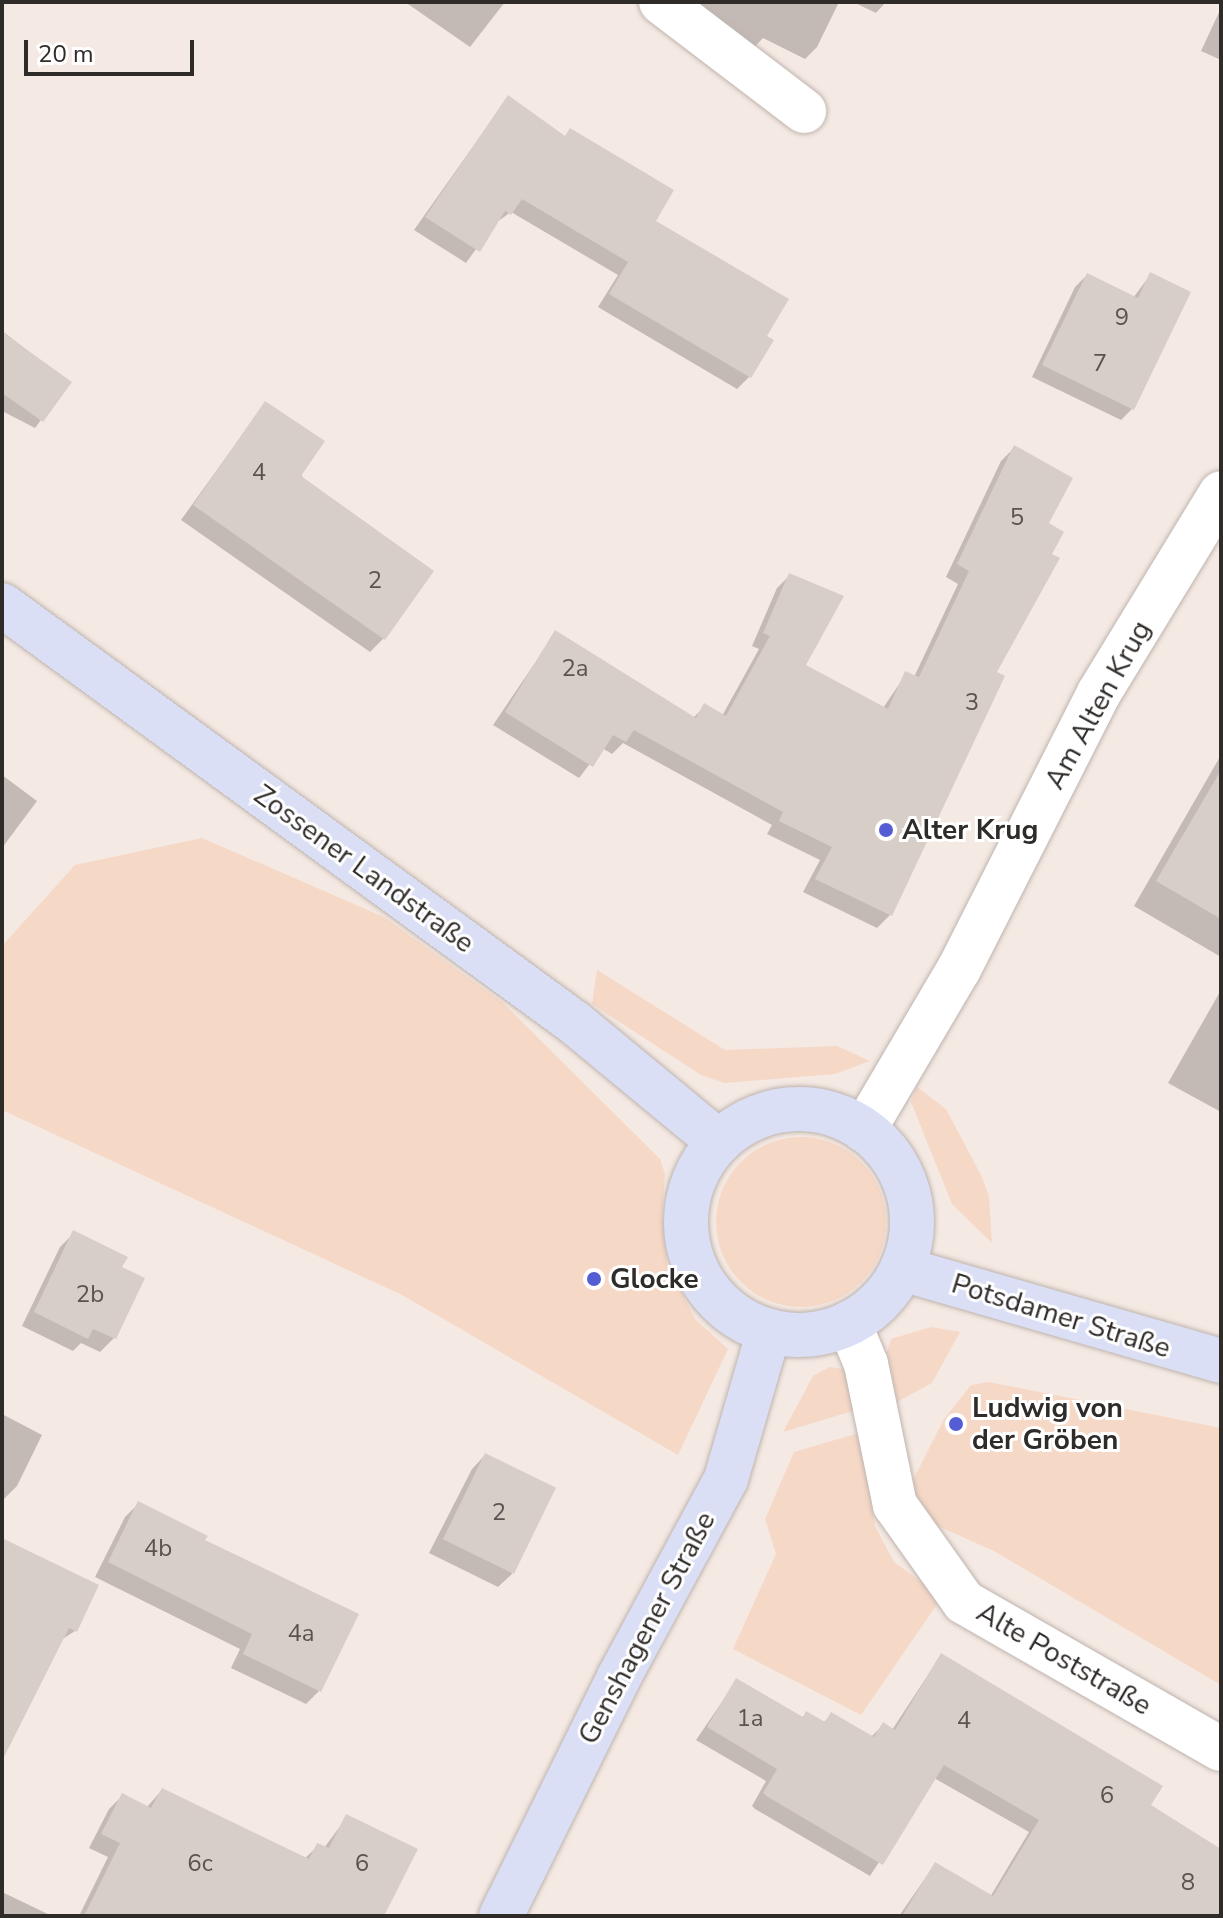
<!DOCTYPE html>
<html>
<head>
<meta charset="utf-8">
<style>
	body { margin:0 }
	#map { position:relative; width:1223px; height:1918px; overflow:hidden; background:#f5e9e3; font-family:"Nunito Sans",sans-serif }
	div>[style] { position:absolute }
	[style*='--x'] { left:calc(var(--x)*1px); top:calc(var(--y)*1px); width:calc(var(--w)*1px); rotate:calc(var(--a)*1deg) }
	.green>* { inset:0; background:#f6d8c7 }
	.round { border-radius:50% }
	.shadow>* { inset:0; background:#0003 }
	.building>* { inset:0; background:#d8cec8; transform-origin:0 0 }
	.roads { filter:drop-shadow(0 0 2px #beb4ae) drop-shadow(0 0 2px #beb4ae) }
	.street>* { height:44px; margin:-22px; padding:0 22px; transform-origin:22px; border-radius:22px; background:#fff }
	.secondary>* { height:44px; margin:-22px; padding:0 22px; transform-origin:22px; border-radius:22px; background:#dbdff6 }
	.secondary>.ring { margin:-22px; padding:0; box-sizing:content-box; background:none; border:44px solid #dbdff6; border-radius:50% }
	.dots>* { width:22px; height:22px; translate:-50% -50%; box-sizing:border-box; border:4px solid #fff; border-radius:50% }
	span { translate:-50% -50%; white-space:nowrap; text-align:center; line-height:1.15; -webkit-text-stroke:6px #fff; paint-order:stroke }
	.number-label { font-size:24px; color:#595451 }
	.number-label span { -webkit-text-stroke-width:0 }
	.street-label { font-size:28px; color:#2f2b29 }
	.poi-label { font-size:28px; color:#2f2b29; font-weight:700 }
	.left { translate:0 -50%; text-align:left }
	.frame { position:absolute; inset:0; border:4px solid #2f2b29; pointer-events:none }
	.scale { position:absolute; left:24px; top:40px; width:170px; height:36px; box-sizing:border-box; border:4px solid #2f2b29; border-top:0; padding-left:10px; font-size:24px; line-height:28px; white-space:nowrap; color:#2f2b29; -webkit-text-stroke:6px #fff; paint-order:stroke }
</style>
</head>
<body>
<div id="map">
	<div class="green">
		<div style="clip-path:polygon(202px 838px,384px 917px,502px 1002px,660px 1159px,665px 1174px,662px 1217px,667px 1264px,695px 1319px,728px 1349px,678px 1455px,402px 1295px,2px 1110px,2px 946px,75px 865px)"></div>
		<div style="clip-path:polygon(597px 970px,725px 1050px,837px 1046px,870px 1061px,835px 1074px,724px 1083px,701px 1075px,592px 1004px)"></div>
		<div style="clip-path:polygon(917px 1087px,946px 1109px,982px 1177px,989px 1197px,992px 1243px,952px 1204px,911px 1102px)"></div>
		<div class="round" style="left:716px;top:1137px;width:170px;height:170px"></div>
		<div style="clip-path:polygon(931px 1327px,960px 1332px,932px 1383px,897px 1402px,887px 1352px,891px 1339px)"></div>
		<div style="clip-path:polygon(830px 1367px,842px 1369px,850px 1379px,856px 1410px,783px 1432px,813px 1376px)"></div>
		<div style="clip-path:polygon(989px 1382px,1221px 1428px,1221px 1685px,994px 1551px,931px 1523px,910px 1486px,944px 1419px,971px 1385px)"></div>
		<div style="clip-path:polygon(859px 1433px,875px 1526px,894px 1562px,942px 1597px,861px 1715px,733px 1649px,776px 1554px,765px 1519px,794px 1452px)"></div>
	</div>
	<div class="shadow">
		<div style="clip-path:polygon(405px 2px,505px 2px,470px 47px)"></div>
		<div style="clip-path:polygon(673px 2px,839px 2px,817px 47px,805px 59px,763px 38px,750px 52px)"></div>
		<div style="clip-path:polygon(853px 2px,886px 2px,876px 13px)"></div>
		<div style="clip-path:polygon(1221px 8px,1221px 60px,1201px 51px)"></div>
		<div style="clip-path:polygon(508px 97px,564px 137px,570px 131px,764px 337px,750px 376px,737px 389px,598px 307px,618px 275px,511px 212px,494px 224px,466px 263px,414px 230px)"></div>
		<div style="clip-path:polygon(1151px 274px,1133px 408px,1121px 420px,1032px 377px,1075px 287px,1087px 275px,1133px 298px)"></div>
		<div style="clip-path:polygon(2px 331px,69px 382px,35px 428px,2px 411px)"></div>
		<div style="clip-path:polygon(265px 403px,384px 638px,370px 652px,181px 520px)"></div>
		<div style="clip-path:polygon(1014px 448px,1046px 523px,994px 673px,890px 915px,877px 928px,803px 892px,820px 860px,767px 834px,772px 825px,623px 743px,612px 754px,602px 748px,579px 778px,493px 725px,556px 632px,693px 718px,705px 706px,722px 716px,759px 649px,752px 646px,777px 588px,790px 575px,803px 666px,883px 708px,906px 674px,914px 677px,958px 584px,946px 577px,1001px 461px)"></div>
		<div style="clip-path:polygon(1221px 755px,1221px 957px,1134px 906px)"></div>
		<div style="clip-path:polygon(2px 775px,37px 801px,2px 848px)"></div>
		<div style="clip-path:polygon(1221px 990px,1221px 1112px,1168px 1083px)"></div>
		<div style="clip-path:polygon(74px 1233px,120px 1268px,114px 1338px,100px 1352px,81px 1343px,73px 1351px,22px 1326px,60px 1247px)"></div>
		<div style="clip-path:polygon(2px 1414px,42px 1435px,17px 1486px,4px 1499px)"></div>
		<div style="clip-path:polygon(485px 1455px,512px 1574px,498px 1587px,429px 1553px,472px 1469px)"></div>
		<div style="clip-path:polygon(139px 1503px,202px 1541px,319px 1691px,306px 1704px,231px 1668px,240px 1649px,95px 1577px,125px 1517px)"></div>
		<div style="clip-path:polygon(2px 1540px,75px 1631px,61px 1640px,2px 1756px)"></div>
		<div style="clip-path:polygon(941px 1655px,1148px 1806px,1221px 1852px,1221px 1916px,899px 1916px,935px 1864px,990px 1897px,1029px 1832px,934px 1778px,870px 1876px,755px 1809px,752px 1806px,766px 1781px,696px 1740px,737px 1680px,801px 1718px,806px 1714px,823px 1723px,831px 1715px,871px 1737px,883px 1725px,892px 1730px)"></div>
		<div style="clip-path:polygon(162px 1790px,304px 1859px,318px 1846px,324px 1848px,347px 1817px,382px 1916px,79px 1916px,108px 1857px,89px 1848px,109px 1809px,122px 1796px,146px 1808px)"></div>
		<div style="clip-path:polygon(2px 1892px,52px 1916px,2px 1916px)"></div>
	</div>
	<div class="building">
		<div style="clip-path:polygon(508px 95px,565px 136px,570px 128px,674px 190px,656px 221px,789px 299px,767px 336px,774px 340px,751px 378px,609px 294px,628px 262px,522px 199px,511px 215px,505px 211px,480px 252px,425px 217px)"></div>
		<div style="clip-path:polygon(1150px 272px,1191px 292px,1134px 410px,1042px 365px,1087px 273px,1138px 298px)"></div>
		<div style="clip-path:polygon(2px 332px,72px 382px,43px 422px,2px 393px)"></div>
		<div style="clip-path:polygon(265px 401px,325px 441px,301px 476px,434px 571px,385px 640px,193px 505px)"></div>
		<div style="clip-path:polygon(1014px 445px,1073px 478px,1049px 523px,1064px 532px,1052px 554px,1060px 558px,997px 672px,1005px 676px,892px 916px,815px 879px,832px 847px,779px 821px,783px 812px,634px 730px,626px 742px,613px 735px,593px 767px,505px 712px,555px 630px,696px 718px,704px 703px,726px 716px,770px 636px,763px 633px,789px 573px,844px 596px,806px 665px,888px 709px,905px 671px,919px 677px,969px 571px,957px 564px)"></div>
		<div style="clip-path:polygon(1221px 770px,1221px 919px,1156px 881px)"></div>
		<div style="clip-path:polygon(73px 1230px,128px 1257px,122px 1267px,145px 1278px,116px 1339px,93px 1329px,88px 1339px,34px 1312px)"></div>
		<div style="left:485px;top:1453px;width:79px;height:96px;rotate:26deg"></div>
		<div style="clip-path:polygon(138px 1501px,208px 1536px,205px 1540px,359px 1614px,321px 1692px,243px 1654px,252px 1634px,108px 1562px)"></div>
		<div style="clip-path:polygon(2px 1538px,99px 1585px,77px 1632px,69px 1628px,2px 1761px)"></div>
		<div style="clip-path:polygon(941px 1653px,1163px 1786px,1151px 1805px,1221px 1849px,1221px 1916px,902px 1916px,935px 1862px,993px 1896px,1039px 1820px,944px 1765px,883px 1865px,768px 1797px,763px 1793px,777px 1769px,707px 1727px,736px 1678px,803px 1717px,806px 1711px,825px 1722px,831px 1712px,874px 1737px,883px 1722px,895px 1730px)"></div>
		<div style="clip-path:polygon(162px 1788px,309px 1859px,317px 1843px,329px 1848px,346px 1814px,418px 1849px,384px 1916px,84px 1916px,120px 1843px,101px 1834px,122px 1793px,151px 1808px)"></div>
	</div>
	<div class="roads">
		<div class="street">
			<div style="--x:661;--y:2;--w:180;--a:37.3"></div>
			<div style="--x:864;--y:1130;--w:187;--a:-59.5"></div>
			<div style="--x:959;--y:969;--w:309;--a:-63.1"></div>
			<div style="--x:1099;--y:693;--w:234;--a:-58.6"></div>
			<div style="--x:849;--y:1323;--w:44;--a:67.5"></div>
			<div style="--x:866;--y:1364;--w:144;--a:78.4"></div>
			<div style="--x:895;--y:1505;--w:119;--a:54.6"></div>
			<div style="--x:964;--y:1602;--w:296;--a:29.8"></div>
		</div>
		<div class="secondary">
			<div style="--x:2;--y:605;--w:709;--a:36.11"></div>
			<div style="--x:575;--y:1023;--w:187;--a:39.6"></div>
			<div class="ring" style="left:686px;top:1109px;width:182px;height:182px"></div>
			<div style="--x:902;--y:1269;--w:332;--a:16.1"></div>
			<div style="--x:501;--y:1916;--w:267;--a:-63.7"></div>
			<div style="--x:619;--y:1677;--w:225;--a:-61.6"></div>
			<div style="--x:726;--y:1479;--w:154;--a:-73.8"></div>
		</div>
	</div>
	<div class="dots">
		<div style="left:886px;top:830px;background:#555dd4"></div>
		<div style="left:594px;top:1279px;background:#555dd4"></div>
		<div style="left:956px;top:1424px;background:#555dd4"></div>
	</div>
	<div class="number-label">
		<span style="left:1122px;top:318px">9</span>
		<span style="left:1100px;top:364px">7</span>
		<span style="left:259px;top:473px">4</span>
		<span style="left:1017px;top:518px">5</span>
		<span style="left:375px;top:581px">2</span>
		<span style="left:575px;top:669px">2a</span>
		<span style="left:972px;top:703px">3</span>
		<span style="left:90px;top:1295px">2b</span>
		<span style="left:499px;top:1513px">2</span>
		<span style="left:158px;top:1549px">4b</span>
		<span style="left:301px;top:1634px">4a</span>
		<span style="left:750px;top:1719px">1a</span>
		<span style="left:964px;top:1721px">4</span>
		<span style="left:1107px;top:1796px">6</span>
		<span style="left:200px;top:1864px">6c</span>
		<span style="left:362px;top:1864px">6</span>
		<span style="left:1188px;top:1883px">8</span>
	</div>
	<div class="street-label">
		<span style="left:1098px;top:705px;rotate:-61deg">Am Alten Krug</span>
		<span style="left:364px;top:869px;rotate:36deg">Zossener Landstraße</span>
		<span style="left:1061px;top:1316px;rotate:17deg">Potsdamer Straße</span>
		<span style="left:647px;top:1628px;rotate:-62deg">Genshagener Straße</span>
		<span style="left:1064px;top:1659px;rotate:30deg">Alte Poststraße</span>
	</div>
	<div class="poi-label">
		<span class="left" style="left:902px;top:830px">Alter Krug</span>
		<span class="left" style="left:610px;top:1279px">Glocke</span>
		<span class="left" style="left:972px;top:1424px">Ludwig von<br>der Gröben</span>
	</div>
	<div class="frame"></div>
	<div class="scale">20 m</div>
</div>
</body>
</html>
